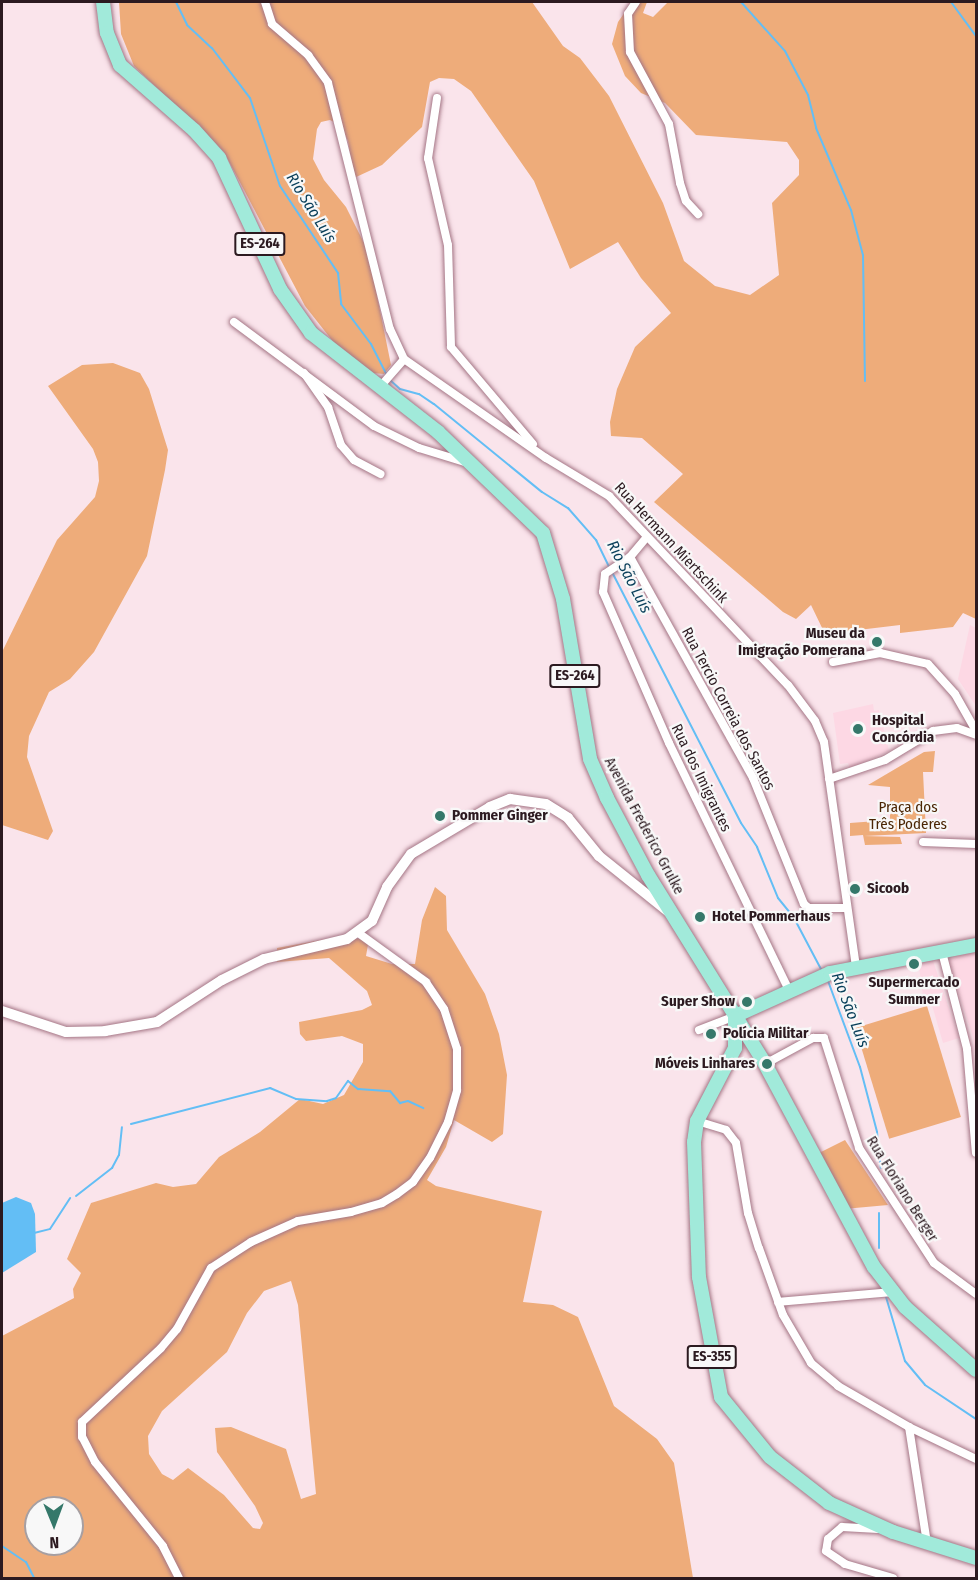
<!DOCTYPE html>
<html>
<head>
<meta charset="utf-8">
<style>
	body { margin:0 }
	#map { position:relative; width:978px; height:1580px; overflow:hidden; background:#fae4eb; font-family:"Fira Sans Condensed",sans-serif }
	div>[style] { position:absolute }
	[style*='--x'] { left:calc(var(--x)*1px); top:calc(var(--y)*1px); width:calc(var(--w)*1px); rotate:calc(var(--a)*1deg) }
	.built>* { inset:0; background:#fdd8e4 }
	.green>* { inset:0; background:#eeac7a; transform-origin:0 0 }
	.water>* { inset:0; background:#63bef5 }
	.stream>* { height:2px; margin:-1px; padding:0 1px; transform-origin:1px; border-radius:1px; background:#63bef5 }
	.roads { filter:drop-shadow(0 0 2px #a47585) drop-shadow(0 0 2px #a47585) }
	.minor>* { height:8px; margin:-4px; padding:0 4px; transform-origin:4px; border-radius:4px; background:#fff }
	.tertiary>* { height:10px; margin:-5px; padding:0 5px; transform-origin:5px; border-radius:5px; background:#fff }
	.primary>* { height:14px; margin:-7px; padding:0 7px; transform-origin:7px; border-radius:7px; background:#a1eada }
	.dots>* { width:16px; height:16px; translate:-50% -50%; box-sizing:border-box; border:3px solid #f8f8f8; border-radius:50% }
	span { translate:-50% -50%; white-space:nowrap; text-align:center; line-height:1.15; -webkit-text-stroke:4.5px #f8f8f8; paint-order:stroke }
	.shield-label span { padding:2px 4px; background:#f8f8f8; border:2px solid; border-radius:4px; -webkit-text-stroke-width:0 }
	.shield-label { font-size:14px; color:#2c1a20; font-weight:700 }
	.street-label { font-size:15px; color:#2c1a20 }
	.poi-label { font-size:15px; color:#2c1a20; font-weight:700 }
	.right { translate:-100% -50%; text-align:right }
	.left { translate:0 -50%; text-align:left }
	.park-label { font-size:15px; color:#4b2604 }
	.water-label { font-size:16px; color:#083e59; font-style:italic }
	.frame { position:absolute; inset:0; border:3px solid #2c1a20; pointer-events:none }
	.north { position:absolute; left:24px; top:1496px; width:60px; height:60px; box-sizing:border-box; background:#f8f8f8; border:2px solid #a69fa2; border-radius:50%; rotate:179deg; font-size:16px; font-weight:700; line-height:24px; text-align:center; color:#2c1a20 }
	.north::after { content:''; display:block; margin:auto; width:21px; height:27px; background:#35786a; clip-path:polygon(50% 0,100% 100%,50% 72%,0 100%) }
</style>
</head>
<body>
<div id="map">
	<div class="built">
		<div style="clip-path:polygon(970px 625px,976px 628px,976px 706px,958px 679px)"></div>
		<div style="clip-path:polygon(873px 704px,874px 711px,879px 710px,889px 751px,850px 769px,848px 763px,840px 764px,833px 713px)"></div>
		<div style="clip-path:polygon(976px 950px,976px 1062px,973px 1037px,948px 960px)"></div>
		<div style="clip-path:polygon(932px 958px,959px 1038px,943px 1043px,932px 1005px,924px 1003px,918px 960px)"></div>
	</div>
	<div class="green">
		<div style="clip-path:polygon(119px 2px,532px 2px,563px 46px,580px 58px,609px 96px,663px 203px,684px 261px,715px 286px,750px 295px,779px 275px,772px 203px,799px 175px,799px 160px,787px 142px,696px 135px,665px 103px,641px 93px,625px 76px,612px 44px,618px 22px,632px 2px,647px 2px,643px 13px,653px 17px,668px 2px,976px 2px,976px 619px,963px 613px,953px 627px,900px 633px,900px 625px,825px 634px,811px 605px,796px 619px,783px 612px,654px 502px,683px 474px,642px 438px,611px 436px,610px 422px,617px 389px,635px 347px,671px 313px,641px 278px,618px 242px,570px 269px,534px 181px,471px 91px,454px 79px,439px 78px,430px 82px,422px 127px,382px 165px,354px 178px,348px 141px,341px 126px,330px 120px,321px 122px,317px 129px,313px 159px,324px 180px,346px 207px,368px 251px,391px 365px,384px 374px,372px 373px,335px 344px,305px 306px,224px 152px,134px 66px,121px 34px)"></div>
		<div style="clip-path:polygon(113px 363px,140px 373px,149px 389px,168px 450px,165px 470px,147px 556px,94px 652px,70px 679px,49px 692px,29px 736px,27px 757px,53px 831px,48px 840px,2px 825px,2px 652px,57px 540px,95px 497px,99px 481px,98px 462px,93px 449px,48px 386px,82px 365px)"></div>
		<div style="clip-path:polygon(935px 751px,933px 772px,923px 772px,926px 833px,864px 836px,900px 837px,902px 844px,865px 845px,863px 835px,850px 836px,850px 823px,890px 820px,890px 787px,868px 785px,924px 752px)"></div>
		<div style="clip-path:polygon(evenodd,435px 887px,446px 896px,447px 930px,485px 994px,499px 1034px,507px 1075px,503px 1134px,492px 1142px,454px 1120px,446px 1147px,427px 1180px,436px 1186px,542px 1211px,523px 1302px,553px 1305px,578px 1317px,614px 1406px,657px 1439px,674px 1463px,693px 1578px,2px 1578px,2px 1336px,74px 1298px,73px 1289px,81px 1273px,67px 1259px,91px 1203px,156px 1183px,173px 1187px,196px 1184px,219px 1157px,260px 1132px,300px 1099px,323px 1104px,344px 1095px,363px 1062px,363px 1044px,342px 1036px,306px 1041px,300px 1034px,299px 1022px,362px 1010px,372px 1005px,367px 991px,329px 958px,277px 962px,277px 948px,332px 938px,369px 939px,366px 956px,392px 964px,415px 964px,422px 920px,435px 887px,291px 1281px,298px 1305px,316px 1494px,301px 1499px,286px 1449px,231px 1427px,215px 1428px,217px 1452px,255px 1506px,263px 1523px,260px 1529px,253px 1528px,224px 1495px,188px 1468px,173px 1480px,162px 1474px,149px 1454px,148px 1436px,162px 1411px,227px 1352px,247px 1313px,264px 1291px,291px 1281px,435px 887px,36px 1508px,72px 1508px,72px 1544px,36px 1544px,36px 1508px)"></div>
		<div style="left:927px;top:1006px;width:116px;height:75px;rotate:73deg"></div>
		<div style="clip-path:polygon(845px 1140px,888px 1205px,844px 1209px,815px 1155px)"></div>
	</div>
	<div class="water">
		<div style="clip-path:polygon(16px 1197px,31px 1203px,35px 1214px,36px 1252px,2px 1273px,2px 1203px)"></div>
	</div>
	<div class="stream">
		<div style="--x:176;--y:2;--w:25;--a:64"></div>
		<div style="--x:187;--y:25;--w:34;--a:43"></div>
		<div style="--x:212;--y:48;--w:63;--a:52.8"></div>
		<div style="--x:250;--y:98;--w:93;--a:71.2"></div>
		<div style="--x:280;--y:186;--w:105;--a:56.3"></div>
		<div style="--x:338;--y:273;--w:31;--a:84"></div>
		<div style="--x:341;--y:304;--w:50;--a:53.1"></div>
		<div style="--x:371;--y:344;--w:35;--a:63"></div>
		<div style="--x:741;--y:2;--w:66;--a:48.1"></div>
		<div style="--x:785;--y:51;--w:50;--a:62.4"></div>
		<div style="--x:808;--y:95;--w:34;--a:76"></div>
		<div style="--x:816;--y:128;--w:89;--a:66.9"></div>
		<div style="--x:851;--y:210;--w:47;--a:75.1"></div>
		<div style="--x:863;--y:255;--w:126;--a:89.1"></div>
		<div style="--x:951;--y:2;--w:42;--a:53.7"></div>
		<div style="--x:390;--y:380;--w:13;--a:42"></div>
		<div style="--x:400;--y:389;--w:20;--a:15"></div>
		<div style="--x:419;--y:394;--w:18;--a:34"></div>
		<div style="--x:434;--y:404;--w:139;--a:39.2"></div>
		<div style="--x:542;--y:492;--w:31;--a:32"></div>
		<div style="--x:568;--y:508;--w:43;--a:48.8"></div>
		<div style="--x:596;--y:540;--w:30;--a:64"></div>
		<div style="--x:612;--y:572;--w:282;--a:62.8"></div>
		<div style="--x:741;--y:823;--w:29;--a:56"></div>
		<div style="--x:757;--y:847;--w:55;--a:67.6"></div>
		<div style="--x:778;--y:898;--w:26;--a:51"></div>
		<div style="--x:794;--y:918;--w:60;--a:62.2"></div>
		<div style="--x:828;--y:981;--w:92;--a:69.6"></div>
		<div style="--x:860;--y:1067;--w:67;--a:75.3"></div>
		<div style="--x:877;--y:1132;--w:36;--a:84"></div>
		<div style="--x:131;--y:1124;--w:144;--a:-14.5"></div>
		<div style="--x:270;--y:1088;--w:28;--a:23"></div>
		<div style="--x:296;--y:1099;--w:31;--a:4"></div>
		<div style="--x:327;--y:1101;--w:9;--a:-18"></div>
		<div style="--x:336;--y:1098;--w:21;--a:-55"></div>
		<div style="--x:348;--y:1081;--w:13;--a:39"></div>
		<div style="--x:358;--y:1089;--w:32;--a:4"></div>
		<div style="--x:390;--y:1091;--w:16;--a:50"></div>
		<div style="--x:400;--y:1103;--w:8;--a:-14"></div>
		<div style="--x:408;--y:1101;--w:17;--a:25"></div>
		<div style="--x:76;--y:1196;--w:46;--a:-37.9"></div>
		<div style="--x:112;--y:1168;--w:15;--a:-62"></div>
		<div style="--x:119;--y:1155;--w:28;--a:-84"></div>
		<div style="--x:879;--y:1213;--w:35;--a:90"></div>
		<div style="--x:34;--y:1233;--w:16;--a:-14"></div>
		<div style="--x:50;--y:1229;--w:37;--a:-57"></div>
		<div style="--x:886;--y:1297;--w:67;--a:73.5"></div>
		<div style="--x:905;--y:1361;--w:31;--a:50"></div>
		<div style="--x:925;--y:1385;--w:61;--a:33.7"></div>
		<div style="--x:2;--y:1546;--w:29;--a:34"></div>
		<div style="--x:26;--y:1562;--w:18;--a:63"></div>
	</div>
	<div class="roads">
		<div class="minor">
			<div style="--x:265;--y:2;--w:23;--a:72"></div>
			<div style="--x:272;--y:24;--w:48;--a:40.7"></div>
			<div style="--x:308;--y:55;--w:34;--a:54"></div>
			<div style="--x:328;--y:83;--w:254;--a:75.9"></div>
			<div style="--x:390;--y:329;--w:33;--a:65"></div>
			<div style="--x:404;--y:359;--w:173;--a:34.9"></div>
			<div style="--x:546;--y:458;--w:74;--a:31.1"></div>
			<div style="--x:609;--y:496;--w:260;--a:46.6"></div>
			<div style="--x:788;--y:685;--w:45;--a:53.1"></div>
			<div style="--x:815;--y:721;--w:23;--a:67"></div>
			<div style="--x:824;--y:742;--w:227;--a:81.9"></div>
			<div style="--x:636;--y:2;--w:14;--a:124"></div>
			<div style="--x:628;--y:14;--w:38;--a:87"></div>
			<div style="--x:630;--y:52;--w:82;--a:61.6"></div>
			<div style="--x:669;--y:124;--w:60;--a:79.4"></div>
			<div style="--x:680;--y:183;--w:19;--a:72"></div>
			<div style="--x:686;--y:201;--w:18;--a:47"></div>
			<div style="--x:437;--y:98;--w:61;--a:98.5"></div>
			<div style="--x:428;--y:158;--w:89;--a:77.1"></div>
			<div style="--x:448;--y:245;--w:102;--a:88.3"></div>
			<div style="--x:451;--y:347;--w:127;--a:49.8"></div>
			<div style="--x:234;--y:322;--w:174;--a:36.6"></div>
			<div style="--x:374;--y:426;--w:50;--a:26.1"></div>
			<div style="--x:419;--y:448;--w:51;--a:17"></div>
			<div style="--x:304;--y:373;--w:42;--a:54.8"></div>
			<div style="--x:328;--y:407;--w:40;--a:71.1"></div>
			<div style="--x:341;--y:445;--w:20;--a:49"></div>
			<div style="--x:354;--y:460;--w:30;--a:28"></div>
			<div style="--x:379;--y:388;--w:38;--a:-49"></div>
			<div style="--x:646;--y:538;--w:25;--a:130"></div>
			<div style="--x:630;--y:557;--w:30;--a:146"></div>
			<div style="--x:605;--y:574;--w:18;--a:96"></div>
			<div style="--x:603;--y:592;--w:165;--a:66.4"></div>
			<div style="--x:669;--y:743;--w:275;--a:64.1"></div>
			<div style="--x:630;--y:557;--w:253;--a:60.9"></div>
			<div style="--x:753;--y:778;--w:136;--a:68"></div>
			<div style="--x:804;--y:904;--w:6;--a:39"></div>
			<div style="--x:809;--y:908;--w:38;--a:0"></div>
			<div style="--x:833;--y:662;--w:48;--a:-10.8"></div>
			<div style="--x:880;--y:653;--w:49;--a:12.9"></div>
			<div style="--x:928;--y:664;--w:40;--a:48"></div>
			<div style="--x:955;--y:694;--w:43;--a:60.4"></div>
			<div style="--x:829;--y:779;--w:59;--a:-18.7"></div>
			<div style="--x:885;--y:760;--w:56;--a:-31.1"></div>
			<div style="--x:933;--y:731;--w:24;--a:-7"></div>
			<div style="--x:957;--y:728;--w:20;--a:20"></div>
			<div style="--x:923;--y:842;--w:53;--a:2.2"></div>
			<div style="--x:942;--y:952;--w:100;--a:75.5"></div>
			<div style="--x:967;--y:1049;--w:104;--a:85.1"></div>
			<div style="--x:699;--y:1030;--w:39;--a:-21"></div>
			<div style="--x:765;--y:1064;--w:55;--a:-28.4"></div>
			<div style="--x:813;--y:1038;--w:11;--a:0"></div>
			<div style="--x:824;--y:1038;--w:115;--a:72.3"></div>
			<div style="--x:859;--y:1148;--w:137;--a:56.9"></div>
			<div style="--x:934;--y:1263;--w:52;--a:36.4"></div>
			<div style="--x:697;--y:1121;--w:30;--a:17"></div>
			<div style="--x:726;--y:1130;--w:16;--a:52"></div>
			<div style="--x:736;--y:1143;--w:71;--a:80.3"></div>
			<div style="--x:748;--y:1213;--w:37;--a:73"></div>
			<div style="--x:759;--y:1248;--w:71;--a:70.3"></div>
			<div style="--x:783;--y:1315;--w:56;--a:59.7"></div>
			<div style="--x:811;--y:1363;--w:35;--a:40"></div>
			<div style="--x:838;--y:1386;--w:82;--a:30"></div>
			<div style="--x:909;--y:1427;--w:74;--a:25.5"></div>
			<div style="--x:778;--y:1302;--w:114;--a:-5"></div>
			<div style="--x:909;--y:1427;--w:117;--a:81.2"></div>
			<div style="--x:878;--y:1529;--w:36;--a:-177"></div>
			<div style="--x:842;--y:1527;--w:18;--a:139"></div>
			<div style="--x:828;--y:1539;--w:12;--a:99"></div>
			<div style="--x:826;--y:1551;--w:23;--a:34"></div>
			<div style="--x:845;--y:1564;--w:50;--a:16.3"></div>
			<div style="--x:179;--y:1578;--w:36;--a:-117"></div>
			<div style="--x:163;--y:1546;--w:108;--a:-129"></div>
			<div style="--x:95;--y:1462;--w:28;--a:-117"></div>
			<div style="--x:82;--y:1437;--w:15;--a:-90"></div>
			<div style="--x:82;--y:1422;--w:108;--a:-43.1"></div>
			<div style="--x:161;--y:1348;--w:25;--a:-50"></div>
			<div style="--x:177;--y:1329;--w:70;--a:-60.9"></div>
			<div style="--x:211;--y:1268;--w:48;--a:-33"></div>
			<div style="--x:251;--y:1242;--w:51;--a:-24.1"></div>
			<div style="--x:298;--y:1221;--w:54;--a:-9.6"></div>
			<div style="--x:351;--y:1212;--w:32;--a:-16"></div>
			<div style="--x:382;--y:1203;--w:17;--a:-31"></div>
			<div style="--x:397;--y:1194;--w:20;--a:-37"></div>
			<div style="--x:413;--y:1182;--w:29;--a:-55"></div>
			<div style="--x:430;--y:1158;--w:40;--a:-63.4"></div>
			<div style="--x:448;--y:1122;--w:33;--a:-74"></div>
			<div style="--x:457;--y:1090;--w:41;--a:-90"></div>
			<div style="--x:457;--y:1049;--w:42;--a:-108"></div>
			<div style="--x:444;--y:1009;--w:32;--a:-124"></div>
			<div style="--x:426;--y:982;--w:85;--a:-144.1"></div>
		</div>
		<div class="tertiary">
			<div style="--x:2;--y:1011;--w:67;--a:18.2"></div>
			<div style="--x:66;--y:1032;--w:39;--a:-1"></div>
			<div style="--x:105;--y:1031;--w:53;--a:-9.8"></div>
			<div style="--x:157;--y:1022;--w:77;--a:-32.9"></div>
			<div style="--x:222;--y:980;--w:47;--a:-26.6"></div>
			<div style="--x:264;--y:959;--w:85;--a:-13.5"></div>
			<div style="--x:347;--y:939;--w:31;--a:-36"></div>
			<div style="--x:372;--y:921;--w:37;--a:-66"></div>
			<div style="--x:387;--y:887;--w:41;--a:-54"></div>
			<div style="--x:411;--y:854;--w:92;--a:-30.7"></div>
			<div style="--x:490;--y:807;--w:22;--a:-22"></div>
			<div style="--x:510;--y:799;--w:36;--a:8"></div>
			<div style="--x:546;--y:804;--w:26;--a:32"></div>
			<div style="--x:568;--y:818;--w:49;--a:50.8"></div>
			<div style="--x:599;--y:856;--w:91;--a:38.8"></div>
		</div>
		<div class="primary">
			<div style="--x:103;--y:2;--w:31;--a:83"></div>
			<div style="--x:107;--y:33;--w:35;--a:68"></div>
			<div style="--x:120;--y:65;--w:98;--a:41.3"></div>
			<div style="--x:194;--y:130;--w:38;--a:48"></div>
			<div style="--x:219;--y:158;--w:145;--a:65"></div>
			<div style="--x:280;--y:289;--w:54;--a:54.8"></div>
			<div style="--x:311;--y:333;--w:161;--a:37.9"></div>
			<div style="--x:438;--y:432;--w:146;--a:43.9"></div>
			<div style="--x:543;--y:533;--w:69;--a:73.1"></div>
			<div style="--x:563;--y:599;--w:162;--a:80.4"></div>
			<div style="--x:590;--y:759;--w:43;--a:66.4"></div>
			<div style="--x:607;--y:798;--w:87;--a:62"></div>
			<div style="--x:648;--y:875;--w:222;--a:58.2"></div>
			<div style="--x:765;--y:1064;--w:230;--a:61.8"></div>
			<div style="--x:874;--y:1267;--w:51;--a:52.2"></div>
			<div style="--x:905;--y:1307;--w:95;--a:41.6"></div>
			<div style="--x:735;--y:1016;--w:104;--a:-24.4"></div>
			<div style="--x:830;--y:973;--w:149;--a:-10.9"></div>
			<div style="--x:735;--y:1018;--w:30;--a:90"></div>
			<div style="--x:735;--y:1048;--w:82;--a:117.5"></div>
			<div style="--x:697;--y:1121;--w:21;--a:98"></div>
			<div style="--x:694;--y:1142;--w:135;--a:87.9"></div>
			<div style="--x:699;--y:1277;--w:122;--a:79.6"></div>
			<div style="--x:721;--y:1397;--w:77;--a:50.8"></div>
			<div style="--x:770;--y:1457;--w:75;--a:37.9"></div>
			<div style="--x:829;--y:1503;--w:70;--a:24.4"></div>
			<div style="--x:893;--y:1532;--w:87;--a:17.4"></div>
		</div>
	</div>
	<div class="dots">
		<div style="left:877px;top:642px;background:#35786a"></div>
		<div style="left:858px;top:729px;background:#35786a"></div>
		<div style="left:440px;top:816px;background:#35786a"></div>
		<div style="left:855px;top:889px;background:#35786a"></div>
		<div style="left:700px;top:917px;background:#35786a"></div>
		<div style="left:914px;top:964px;background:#35786a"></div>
		<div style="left:747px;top:1002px;background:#35786a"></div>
		<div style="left:711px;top:1034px;background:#35786a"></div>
		<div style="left:767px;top:1064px;background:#35786a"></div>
	</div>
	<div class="shield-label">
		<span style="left:260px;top:244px">ES-264</span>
		<span style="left:575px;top:676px">ES-264</span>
		<span style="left:712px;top:1357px">ES-355</span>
	</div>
	<div class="street-label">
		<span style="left:671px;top:543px;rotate:47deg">Rua Hermann Miertschink</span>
		<span style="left:728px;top:709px;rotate:62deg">Rua Tercio Correia dos Santos</span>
		<span style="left:701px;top:778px;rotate:64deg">Rua dos Imigrantes</span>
		<span style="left:644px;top:826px;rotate:62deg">Avenida Frederico Grulke</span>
		<span style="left:902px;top:1189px;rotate:58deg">Rua Floriano Berger</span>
	</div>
	<div class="poi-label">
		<span class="right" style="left:865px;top:642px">Museu da<br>Imigração Pomerana</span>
		<span class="left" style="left:872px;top:729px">Hospital<br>Concórdia</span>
		<span class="left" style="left:452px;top:816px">Pommer Ginger</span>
		<span class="left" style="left:867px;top:889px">Sicoob</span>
		<span class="left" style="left:712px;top:917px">Hotel Pommerhaus</span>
		<span style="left:914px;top:991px">Supermercado<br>Summer</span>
		<span class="right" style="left:735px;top:1002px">Super Show</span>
		<span class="left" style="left:723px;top:1034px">Polícia Militar</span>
		<span class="right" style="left:755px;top:1064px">Móveis Linhares</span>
	</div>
	<div class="park-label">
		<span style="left:908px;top:816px">Praça dos<br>Três Poderes</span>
	</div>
	<div class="water-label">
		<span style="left:311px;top:208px;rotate:58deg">Rio São Luís</span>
		<span style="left:629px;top:577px;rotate:63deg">Rio São Luís</span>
		<span style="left:850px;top:1010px;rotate:69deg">Rio São Luís</span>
	</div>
	<div class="frame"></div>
	<div class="north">N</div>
</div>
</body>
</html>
